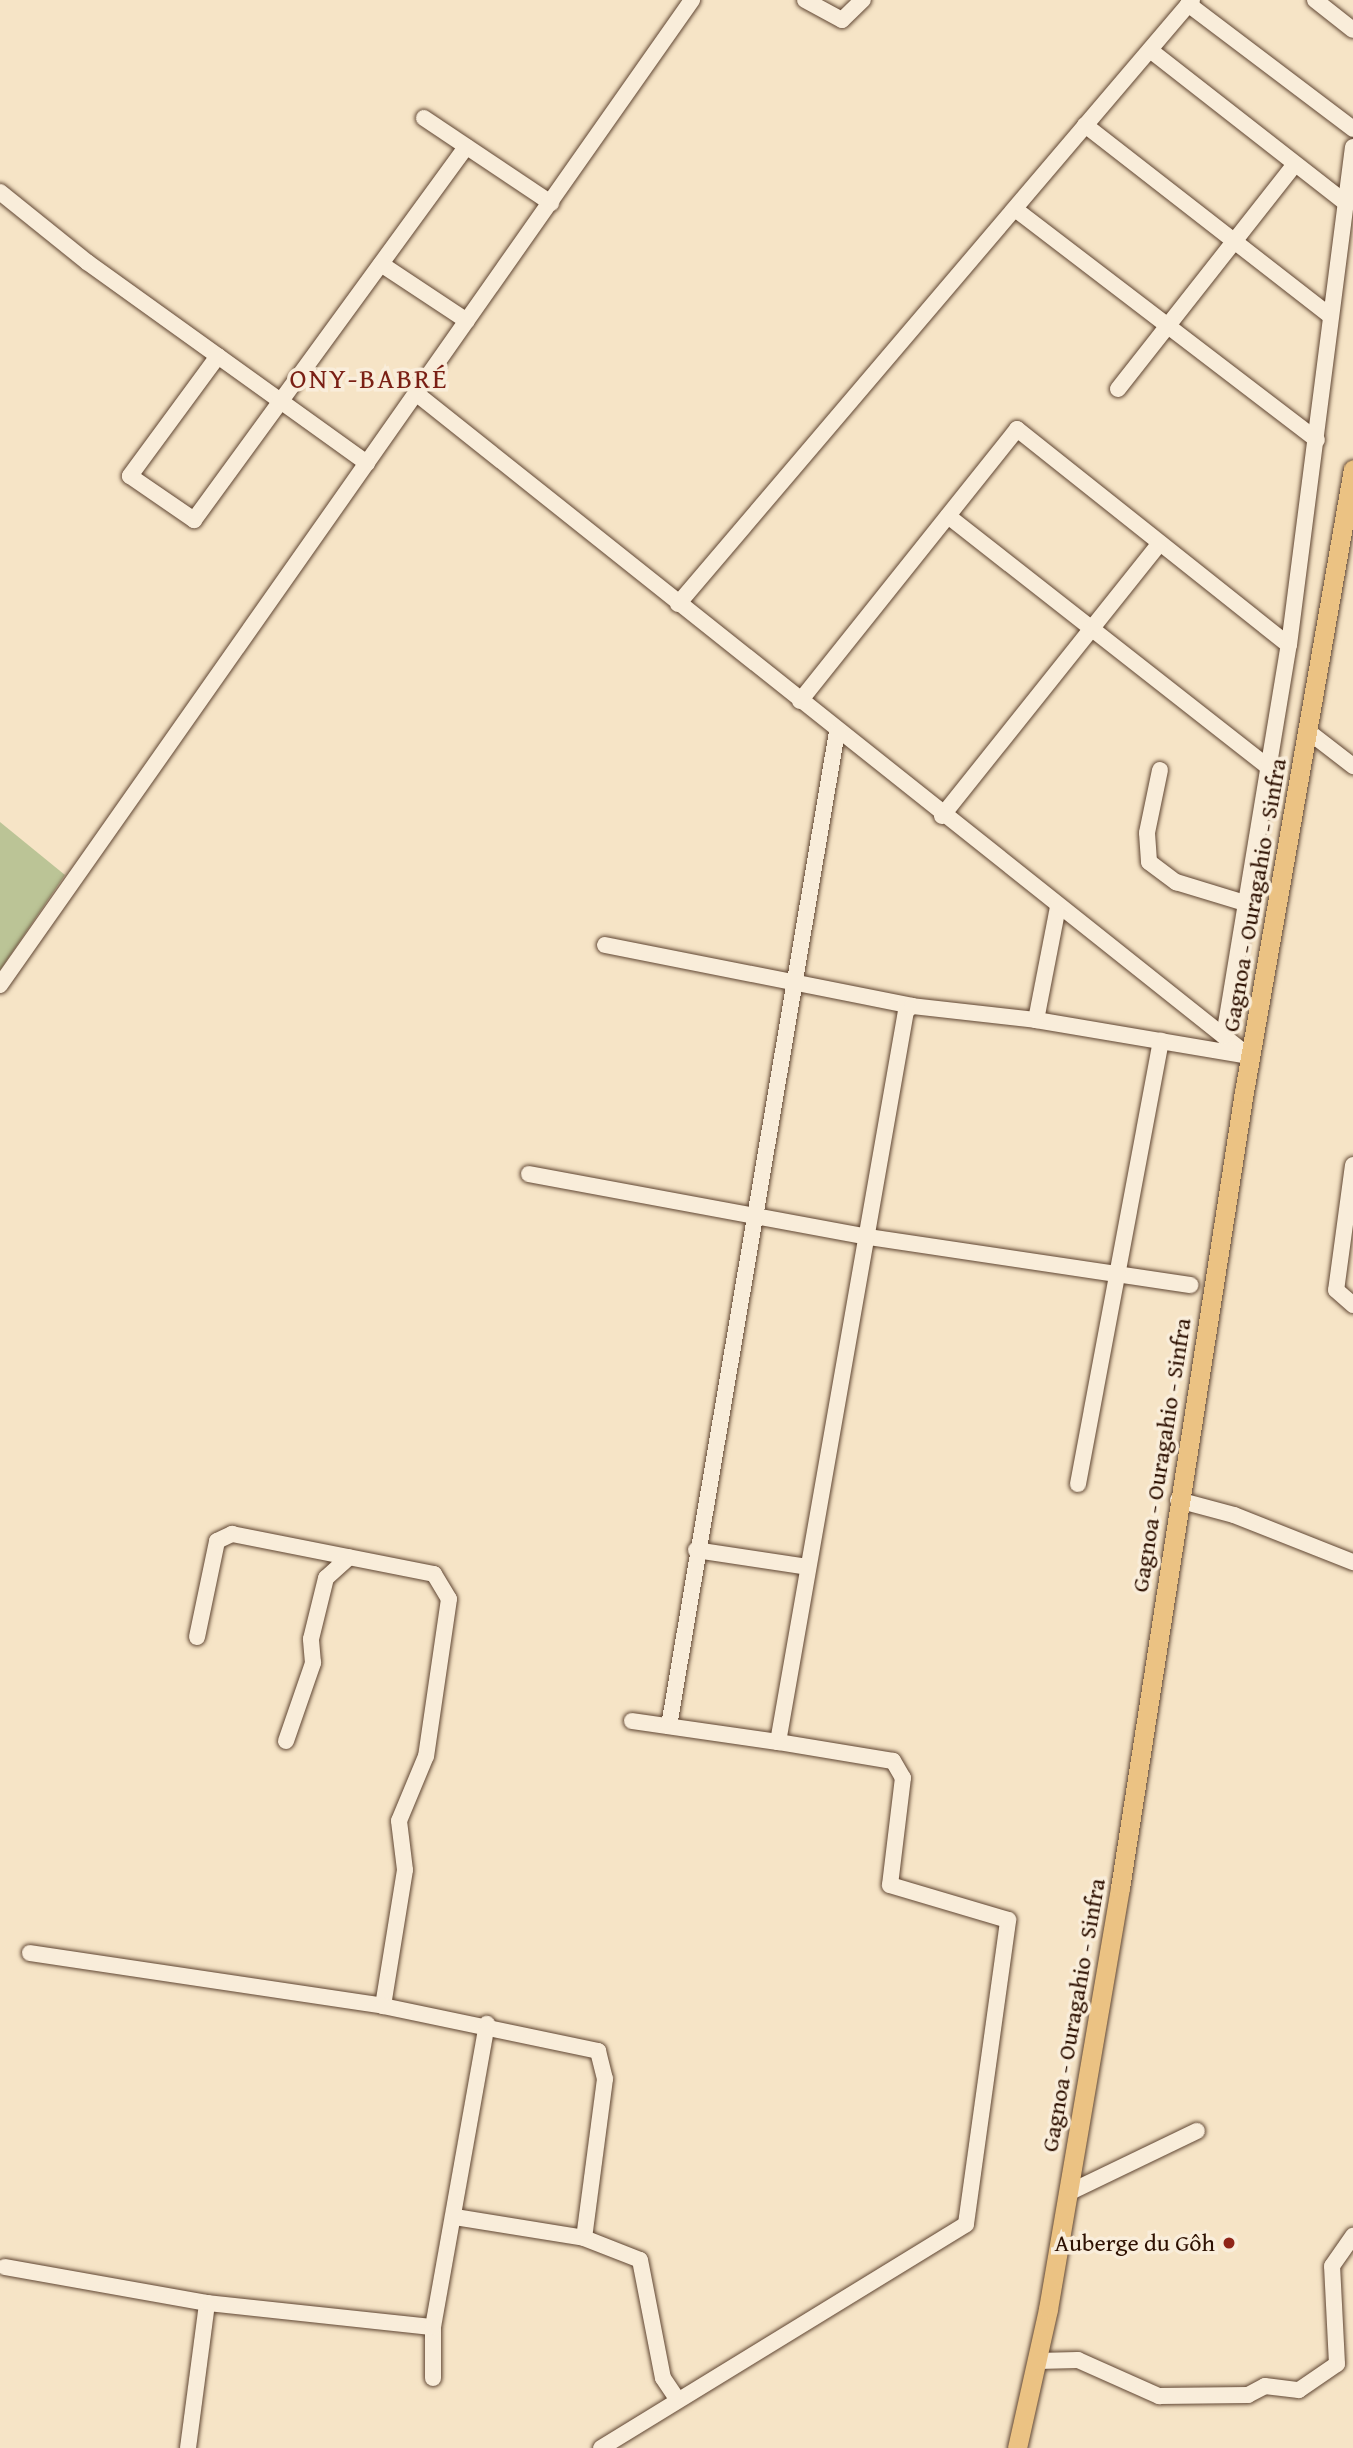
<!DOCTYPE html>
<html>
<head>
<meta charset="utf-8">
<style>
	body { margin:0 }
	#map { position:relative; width:1353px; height:2448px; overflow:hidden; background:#f6e4c6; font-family:"Gentium Book Plus",serif }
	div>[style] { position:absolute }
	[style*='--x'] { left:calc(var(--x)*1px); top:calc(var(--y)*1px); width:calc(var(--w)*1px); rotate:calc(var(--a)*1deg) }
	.green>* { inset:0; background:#bbc496 }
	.roads { filter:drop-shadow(0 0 2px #5f4532) drop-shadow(0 0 2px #5f4532) }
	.minor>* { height:16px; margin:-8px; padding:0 8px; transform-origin:8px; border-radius:8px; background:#f9edda }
	.major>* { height:19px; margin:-9.5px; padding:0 9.5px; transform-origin:9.5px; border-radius:9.5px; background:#ebc283 }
	.dots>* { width:19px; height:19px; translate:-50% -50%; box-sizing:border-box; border:4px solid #f9edda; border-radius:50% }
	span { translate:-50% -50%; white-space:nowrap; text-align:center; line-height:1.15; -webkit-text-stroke:7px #f9edda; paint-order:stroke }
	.street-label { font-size:24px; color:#2d1001 }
	.poi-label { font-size:24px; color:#2d1001 }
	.right { translate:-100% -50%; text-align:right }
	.quarter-label { font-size:28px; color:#7a1f14; letter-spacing:2px }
</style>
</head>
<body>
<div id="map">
	<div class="green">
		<div style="clip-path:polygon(0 822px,65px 875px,0 970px)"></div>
	</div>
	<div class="roads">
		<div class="minor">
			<div style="--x:805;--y:0;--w:42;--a:28.4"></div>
			<div style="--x:842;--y:20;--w:29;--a:-44"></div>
			<div style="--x:1315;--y:0;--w:48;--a:38.3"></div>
			<div style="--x:1188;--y:4;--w:207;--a:37.1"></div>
			<div style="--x:1150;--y:50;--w:245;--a:38"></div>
			<div style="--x:424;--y:118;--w:153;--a:33.8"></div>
			<div style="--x:1085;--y:125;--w:311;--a:37.9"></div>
			<div style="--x:0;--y:192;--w:112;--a:38.8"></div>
			<div style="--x:87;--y:262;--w:345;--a:35.7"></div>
			<div style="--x:1015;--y:209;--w:380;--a:37.4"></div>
			<div style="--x:381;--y:264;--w:103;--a:33.5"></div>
			<div style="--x:218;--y:356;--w:149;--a:126.3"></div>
			<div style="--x:130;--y:476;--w:78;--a:34.5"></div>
			<div style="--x:194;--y:520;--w:462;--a:-53.9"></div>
			<div style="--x:1118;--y:389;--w:286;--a:-51.8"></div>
			<div style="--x:417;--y:394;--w:1065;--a:38.52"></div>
			<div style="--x:948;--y:516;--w:412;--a:38.1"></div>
			<div style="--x:678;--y:604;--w:793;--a:-49.6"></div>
			<div style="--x:800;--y:701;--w:348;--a:-51.4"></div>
			<div style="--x:1017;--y:429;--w:347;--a:38.5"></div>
			<div style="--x:1289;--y:645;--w:502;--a:-82.68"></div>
			<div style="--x:1309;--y:732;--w:56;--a:37.7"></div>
			<div style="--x:1160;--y:770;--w:64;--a:101.7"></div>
			<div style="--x:1147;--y:833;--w:29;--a:86"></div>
			<div style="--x:1149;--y:862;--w:34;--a:37"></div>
			<div style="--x:1176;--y:882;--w:75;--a:17"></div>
			<div style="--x:942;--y:816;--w:349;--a:-51.4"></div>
			<div style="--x:605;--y:945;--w:313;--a:11.2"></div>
			<div style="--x:0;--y:985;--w:1204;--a:-54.91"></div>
			<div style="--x:1036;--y:1020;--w:215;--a:9.6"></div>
			<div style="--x:1224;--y:1036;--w:396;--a:-80.6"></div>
			<div style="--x:1353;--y:1165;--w:126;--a:97.7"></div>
			<div style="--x:1336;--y:1290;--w:23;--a:41"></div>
			<div style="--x:529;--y:1174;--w:346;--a:10.5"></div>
			<div style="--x:869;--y:1237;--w:325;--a:8.5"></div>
			<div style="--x:1078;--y:1484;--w:451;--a:-79.4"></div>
			<div style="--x:1178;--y:1500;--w:58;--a:15"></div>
			<div style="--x:1234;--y:1515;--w:128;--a:21.6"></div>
			<div style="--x:696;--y:1550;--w:113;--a:8.6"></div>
			<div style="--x:197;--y:1637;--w:98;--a:-78.2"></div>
			<div style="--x:217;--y:1541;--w:17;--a:-25"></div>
			<div style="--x:232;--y:1534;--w:206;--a:11.2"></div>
			<div style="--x:434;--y:1574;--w:29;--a:59"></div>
			<div style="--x:449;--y:1599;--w:159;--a:98.3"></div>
			<div style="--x:426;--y:1756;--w:70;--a:112.6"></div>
			<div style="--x:399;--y:1821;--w:49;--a:83"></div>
			<div style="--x:405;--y:1870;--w:138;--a:99.2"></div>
			<div style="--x:383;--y:2006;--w:220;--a:11.8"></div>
			<div style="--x:598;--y:2051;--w:29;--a:76"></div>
			<div style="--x:605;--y:2079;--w:160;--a:97.5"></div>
			<div style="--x:632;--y:1721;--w:148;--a:8.2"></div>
			<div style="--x:669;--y:1726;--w:1008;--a:-80.41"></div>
			<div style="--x:286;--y:1741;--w:83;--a:-70.9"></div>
			<div style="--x:313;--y:1663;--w:24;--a:-95"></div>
			<div style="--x:311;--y:1639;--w:63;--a:-76.2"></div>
			<div style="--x:326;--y:1578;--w:31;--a:-42"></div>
			<div style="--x:30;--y:1953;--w:357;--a:8.5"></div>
			<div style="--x:1068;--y:2193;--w:143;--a:-25.7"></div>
			<div style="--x:455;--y:2217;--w:131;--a:9.2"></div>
			<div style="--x:584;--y:2238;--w:60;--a:21.4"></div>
			<div style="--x:640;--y:2260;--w:120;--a:79"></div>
			<div style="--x:663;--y:2378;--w:25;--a:56"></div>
			<div style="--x:5;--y:2267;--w:205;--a:10.1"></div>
			<div style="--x:433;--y:2327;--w:51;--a:90"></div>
			<div style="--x:1037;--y:2361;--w:41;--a:-1.4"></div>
			<div style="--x:1078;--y:2360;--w:89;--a:24"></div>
			<div style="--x:1159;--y:2396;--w:89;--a:-0.6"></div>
			<div style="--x:1248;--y:2395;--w:19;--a:-28"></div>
			<div style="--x:1265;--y:2386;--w:34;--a:7"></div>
			<div style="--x:1299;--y:2390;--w:46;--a:-34.4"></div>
			<div style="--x:1337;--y:2364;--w:98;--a:-92.9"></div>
			<div style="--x:1332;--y:2266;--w:37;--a:-55"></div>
			<div style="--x:188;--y:2448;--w:146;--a:-82.5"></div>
			<div style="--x:207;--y:2303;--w:227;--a:6.1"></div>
			<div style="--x:433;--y:2327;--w:308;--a:-79.9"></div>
			<div style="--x:601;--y:2448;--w:428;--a:-31.5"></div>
			<div style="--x:966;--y:2224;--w:307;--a:-82.1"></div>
			<div style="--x:1008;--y:1920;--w:123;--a:-163.5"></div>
			<div style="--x:890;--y:1885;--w:108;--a:-83.1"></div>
			<div style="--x:903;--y:1778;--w:20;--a:-120"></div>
			<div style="--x:893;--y:1761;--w:117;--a:-170.6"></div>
			<div style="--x:778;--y:1742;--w:742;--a:-80.07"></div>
			<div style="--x:906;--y:1011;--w:8;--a:-40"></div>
			<div style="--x:912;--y:1006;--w:125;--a:6.4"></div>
			<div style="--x:1036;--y:1020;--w:115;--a:-79"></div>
		</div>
		<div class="major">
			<div style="--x:1017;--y:2448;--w:142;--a:-77.4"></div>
			<div style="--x:1048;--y:2309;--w:427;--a:-80.3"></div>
			<div style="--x:1120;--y:1888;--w:806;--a:-81.15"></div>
			<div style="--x:1244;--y:1092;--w:632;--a:-80.08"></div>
		</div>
	</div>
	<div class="dots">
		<div style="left:1229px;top:2243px;background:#8f2418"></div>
	</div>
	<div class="street-label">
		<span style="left:1254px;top:895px;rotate:-80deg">Gagnoa - Ouragahio - Sinfra</span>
		<span style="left:1161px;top:1455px;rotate:-81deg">Gagnoa - Ouragahio - Sinfra</span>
		<span style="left:1073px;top:2015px;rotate:-80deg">Gagnoa - Ouragahio - Sinfra</span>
	</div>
	<div class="poi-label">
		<span class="right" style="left:1215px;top:2243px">Auberge du Gôh</span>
	</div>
	<div class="quarter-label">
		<span style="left:369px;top:378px">ONY-BABRÉ</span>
	</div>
</div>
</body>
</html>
